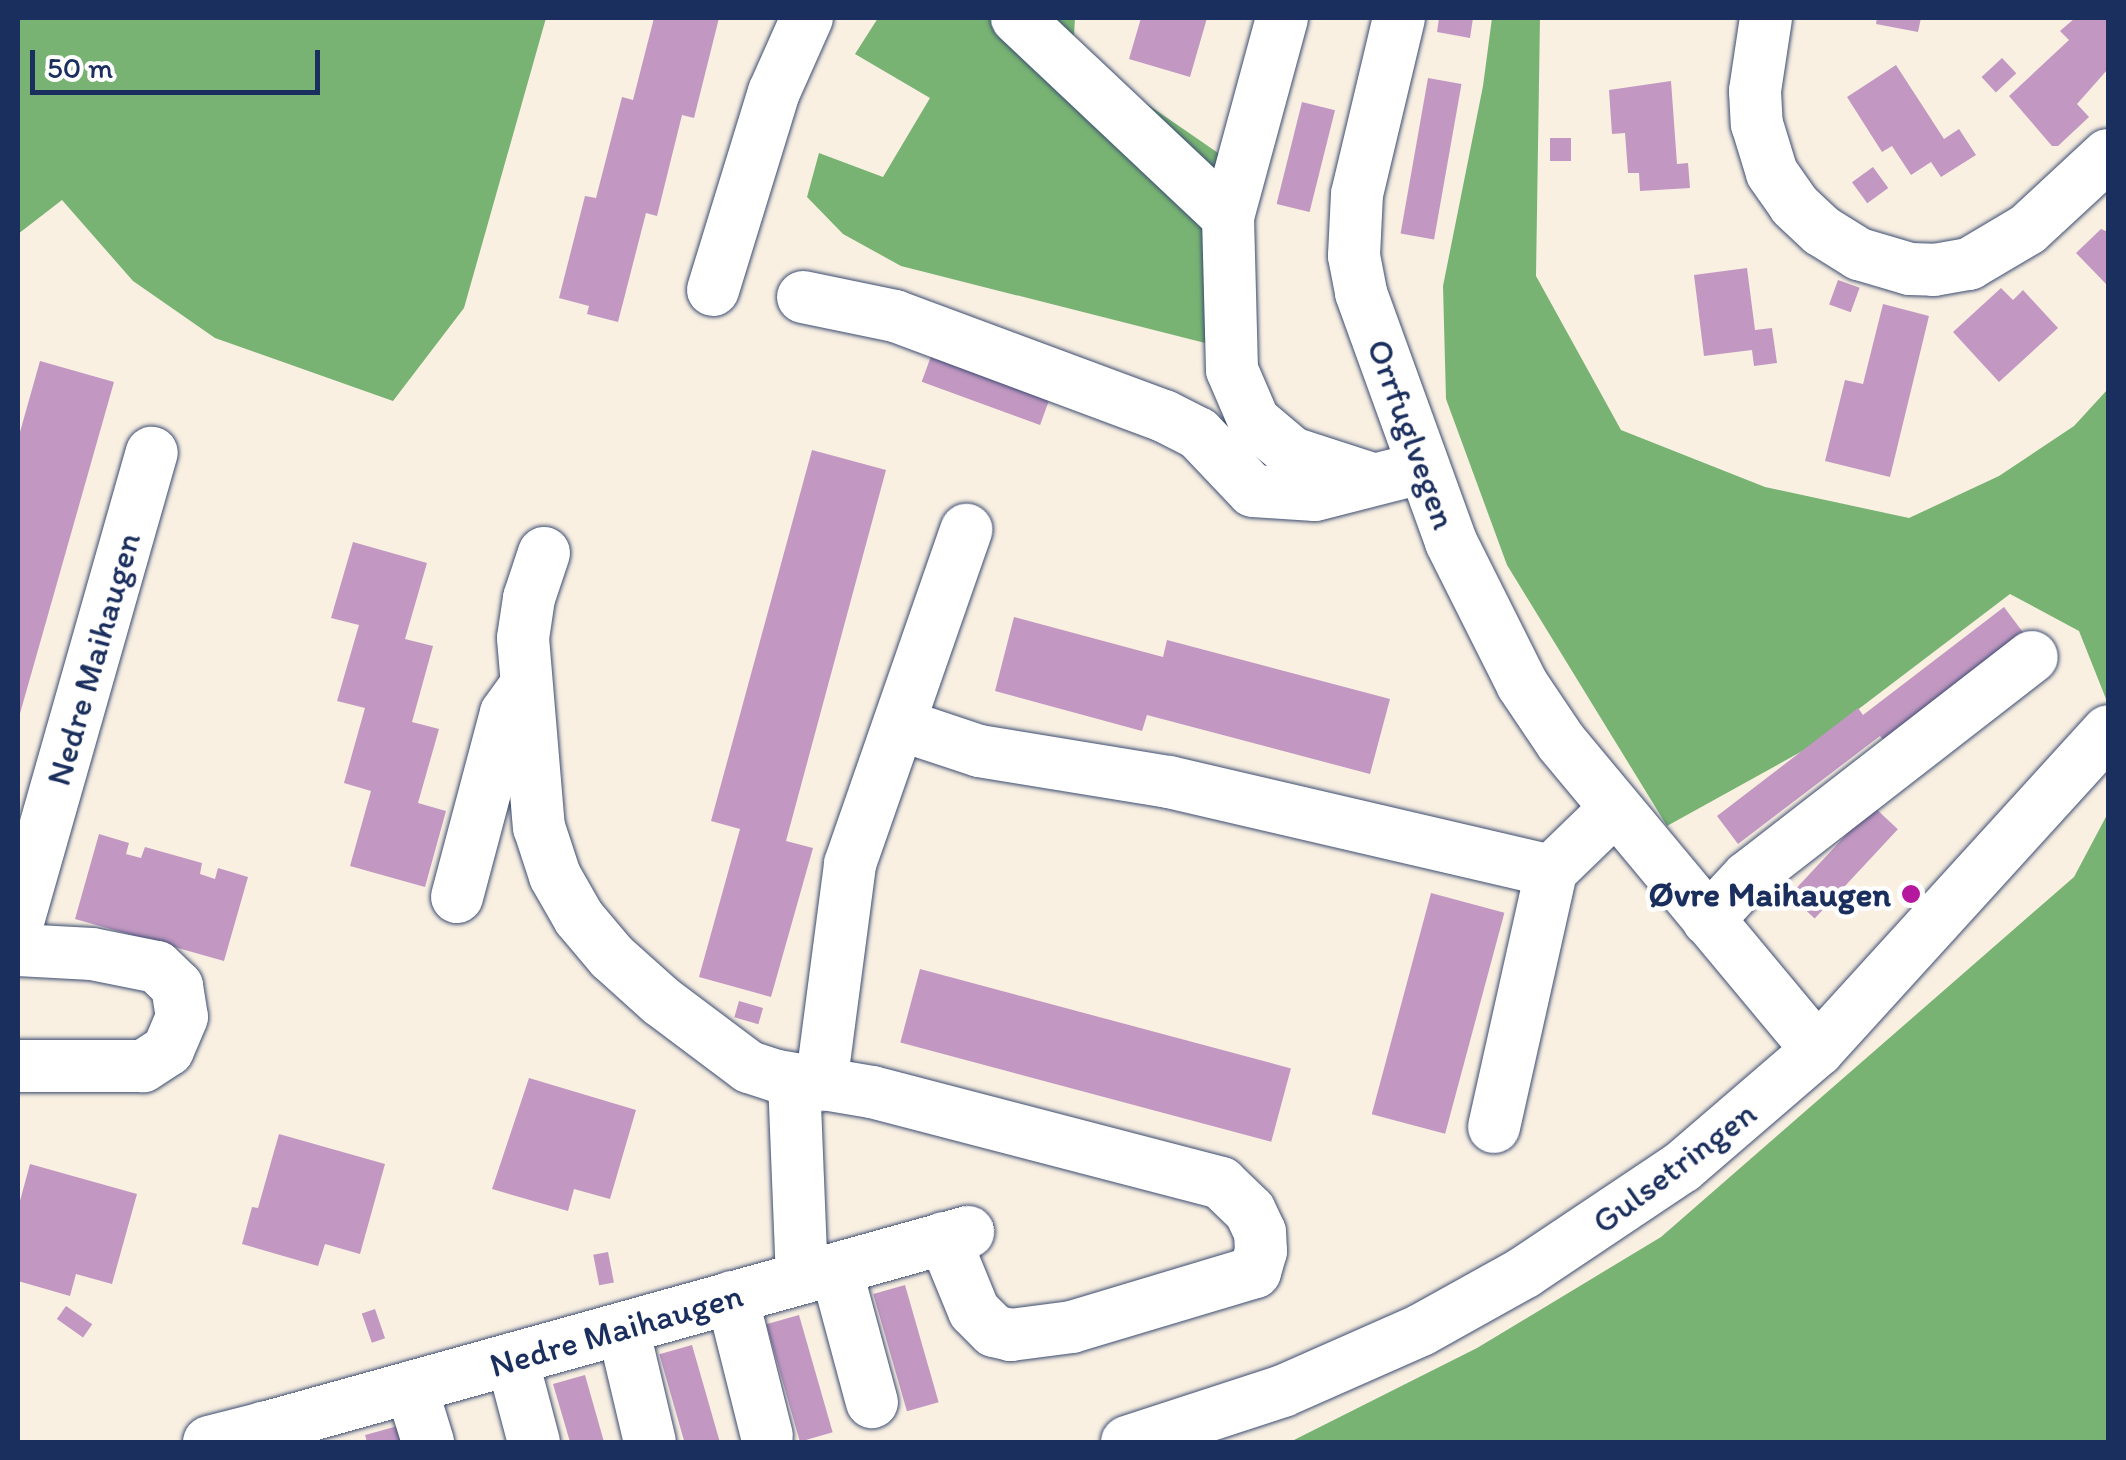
<!DOCTYPE html>
<html>
<head>
<meta charset="utf-8">
<style>
	body { margin:0 }
	#map { position:relative; width:2126px; height:1460px; overflow:hidden; background:#f9f0e2; font-family:Itim,sans-serif }
	div>[style] { position:absolute }
	[style*='--x'] { left:calc(var(--x)*1px); top:calc(var(--y)*1px); width:calc(var(--w)*1px); rotate:calc(var(--a)*1deg) }
	.forest>* { inset:0; background:#78b373 }
	.building>* { inset:0; background:#c298c2; transform-origin:0 0 }
	.roads { filter:drop-shadow(0 0 2px #3c4c72) drop-shadow(0 0 2px #3c4c72) }
	.minor>* { height:52px; margin:-26px; padding:0 26px; transform-origin:26px; border-radius:26px; background:#fff }
	.dots>* { width:28px; height:28px; translate:-50% -50%; box-sizing:border-box; border:5px solid #fff; border-radius:50% }
	span { translate:-50% -50%; white-space:nowrap; text-align:center; line-height:1.15; -webkit-text-stroke:9px #fff; paint-order:stroke }
	.street-label { font-size:35px; color:#1b2f5e }
	.poi-label { font-size:35px; color:#1b2f5e; font-weight:700 }
	.right { translate:-100% -50%; text-align:right }
	.frame { position:absolute; inset:0; border:20px solid #1b2f5e; pointer-events:none }
	.scale { position:absolute; left:30px; top:50px; width:290px; height:45px; box-sizing:border-box; border:5px solid #1b2f5e; border-top:0; padding-left:12px; font-size:30px; line-height:35px; white-space:nowrap; color:#1b2f5e; -webkit-text-stroke:8px #fff; paint-order:stroke }
</style>
</head>
<body>
<div id="map">
	<div class="forest">
		<div style="clip-path:polygon(18px 18px,546px 18px,464px 308px,393px 401px,215px 338px,133px 281px,62px 200px,18px 234px)"></div>
		<div style="clip-path:polygon(878px 18px,1075px 18px,1073px 53px,1221px 155px,1213px 345px,901px 266px,843px 234px,807px 197px,819px 153px,883px 177px,930px 98px,855px 54px)"></div>
		<div style="clip-path:polygon(1492px 18px,1540px 18px,1536px 276px,1621px 430px,1765px 487px,1909px 518px,1999px 476px,2074px 426px,2108px 389px,2108px 704px,2079px 631px,2010px 594px,1806px 749px,1667px 826px,1507px 565px,1446px 399px,1443px 286px,1483px 86px)"></div>
		<div style="clip-path:polygon(2108px 813px,2108px 1442px,1290px 1442px,1477px 1348px,1661px 1237px,2074px 877px)"></div>
	</div>
	<div class="building">
		<div style="clip-path:polygon(654px 18px,719px 18px,694px 118px,682px 115px,657px 216px,646px 213px,618px 322px,587px 314px,589px 306px,559px 298px,585px 196px,596px 198px,622px 97px,633px 100px)"></div>
		<div style="clip-path:polygon(1141px 18px,1207px 18px,1190px 77px,1129px 59px)"></div>
		<div style="clip-path:polygon(1439px 18px,1473px 18px,1470px 38px,1437px 32px)"></div>
		<div style="clip-path:polygon(1877px 18px,1921px 18px,1918px 32px,1876px 24px)"></div>
		<div style="clip-path:polygon(2075px 18px,2108px 18px,2108px 69px,2077px 104px,2089px 117px,2058px 146px,2052px 146px,2009px 96px,2069px 40px,2060px 31px)"></div>
		<div style="left:2002px;top:58px;width:21px;height:28px;rotate:47deg"></div>
		<div style="clip-path:polygon(1896px 65px,1944px 139px,1959px 129px,1976px 155px,1941px 177px,1931px 162px,1911px 175px,1892px 146px,1882px 152px,1847px 97px)"></div>
		<div style="left:1428px;top:78px;width:34px;height:158px;rotate:10deg"></div>
		<div style="clip-path:polygon(1671px 81px,1677px 164px,1688px 163px,1690px 188px,1640px 191px,1639px 173px,1628px 173px,1625px 133px,1612px 134px,1609px 90px)"></div>
		<div style="left:1302px;top:102px;width:34px;height:105px;rotate:14deg"></div>
		<div style="left:1550px;top:138px;width:21px;height:23px"></div>
		<div style="left:1873px;top:167px;width:26px;height:26px;rotate:54deg"></div>
		<div style="clip-path:polygon(2101px 229px,2108px 232px,2108px 286px,2076px 253px)"></div>
		<div style="clip-path:polygon(1747px 268px,1755px 330px,1772px 328px,1777px 363px,1754px 366px,1752px 350px,1704px 356px,1694px 275px)"></div>
		<div style="left:1838px;top:280px;width:23px;height:26px;rotate:20deg"></div>
		<div style="clip-path:polygon(2001px 288px,2013px 300px,2023px 290px,2058px 328px,1999px 382px,1953px 332px)"></div>
		<div style="clip-path:polygon(1883px 304px,1929px 316px,1890px 477px,1825px 461px,1845px 380px,1863px 384px)"></div>
		<div style="left:934px;top:348px;width:126px;height:36px;rotate:20deg"></div>
		<div style="clip-path:polygon(40px 361px,114px 382px,19px 717px,18px 439px)"></div>
		<div style="clip-path:polygon(812px 450px,886px 470px,786px 841px,813px 848px,771px 997px,699px 977px,740px 829px,711px 821px)"></div>
		<div style="clip-path:polygon(353px 542px,427px 563px,405px 639px,433px 646px,412px 722px,439px 729px,418px 803px,446px 811px,425px 887px,350px 866px,371px 791px,344px 783px,365px 708px,337px 701px,359px 625px,331px 618px)"></div>
		<div style="clip-path:polygon(2004px 607px,2025px 635px,1885px 742px,1880px 736px,1738px 844px,1717px 816px,1858px 708px,1863px 715px)"></div>
		<div style="clip-path:polygon(1014px 617px,1163px 657px,1167px 640px,1390px 699px,1370px 774px,1147px 715px,1142px 731px,995px 691px)"></div>
		<div style="left:1873px;top:806px;width:34px;height:122px;rotate:43deg"></div>
		<div style="clip-path:polygon(99px 834px,129px 843px,126px 854px,141px 858px,145px 847px,202px 863px,200px 874px,215px 879px,218px 868px,248px 877px,224px 961px,75px 919px)"></div>
		<div style="left:1431px;top:893px;width:76px;height:229px;rotate:15deg"></div>
		<div style="left:920px;top:969px;width:384px;height:76px;rotate:15deg"></div>
		<div style="left:739px;top:1001px;width:25px;height:17px;rotate:16deg"></div>
		<div style="clip-path:polygon(529px 1078px,636px 1110px,610px 1199px,574px 1189px,568px 1211px,492px 1189px)"></div>
		<div style="clip-path:polygon(279px 1134px,385px 1164px,360px 1254px,325px 1244px,318px 1266px,242px 1244px,252px 1207px,258px 1208px)"></div>
		<div style="clip-path:polygon(30px 1164px,137px 1194px,112px 1284px,76px 1274px,70px 1296px,18px 1281px,18px 1208px)"></div>
		<div style="left:608px;top:1252px;width:31px;height:15px;rotate:79deg"></div>
		<div style="left:905px;top:1285px;width:122px;height:33px;rotate:74deg"></div>
		<div style="left:66px;top:1306px;width:32px;height:16px;rotate:35deg"></div>
		<div style="left:375px;top:1309px;width:31px;height:14px;rotate:71deg"></div>
		<div style="left:799px;top:1315px;width:122px;height:34px;rotate:74deg"></div>
		<div style="left:692px;top:1345px;width:101px;height:34px;rotate:74deg"></div>
		<div style="clip-path:polygon(585px 1375px,604px 1442px,570px 1442px,553px 1384px)"></div>
		<div style="clip-path:polygon(398px 1426px,403px 1442px,367px 1442px,365px 1435px)"></div>
	</div>
	<div class="roads">
		<div class="minor">
			<div style="--x:1017;--y:18;--w:290;--a:43.3"></div>
			<div style="--x:1228;--y:217;--w:153;--a:88.5"></div>
			<div style="--x:1232;--y:370;--w:56;--a:66.7"></div>
			<div style="--x:1254;--y:421;--w:50;--a:40.1"></div>
			<div style="--x:1292;--y:453;--w:84;--a:18"></div>
			<div style="--x:1399;--y:18;--w:181;--a:103.4"></div>
			<div style="--x:1357;--y:194;--w:62;--a:92.8"></div>
			<div style="--x:1354;--y:256;--w:38;--a:79"></div>
			<div style="--x:1361;--y:293;--w:265;--a:70.1"></div>
			<div style="--x:1451;--y:542;--w:159;--a:63.4"></div>
			<div style="--x:1522;--y:684;--w:70;--a:56.1"></div>
			<div style="--x:1561;--y:742;--w:401;--a:50.2"></div>
			<div style="--x:1766;--y:18;--w:74;--a:98.6"></div>
			<div style="--x:1755;--y:91;--w:33;--a:87"></div>
			<div style="--x:1757;--y:124;--w:51;--a:73"></div>
			<div style="--x:1772;--y:173;--w:39;--a:55"></div>
			<div style="--x:1794;--y:205;--w:38;--a:43"></div>
			<div style="--x:1822;--y:231;--w:44;--a:31.9"></div>
			<div style="--x:1859;--y:254;--w:53;--a:16.4"></div>
			<div style="--x:1910;--y:269;--w:24;--a:2"></div>
			<div style="--x:1934;--y:270;--w:36;--a:-10"></div>
			<div style="--x:1969;--y:264;--w:69;--a:-30.7"></div>
			<div style="--x:2028;--y:229;--w:109;--a:-42.8"></div>
			<div style="--x:1228;--y:217;--w:206;--a:-74.8"></div>
			<div style="--x:713;--y:290;--w:207;--a:-72.9"></div>
			<div style="--x:774;--y:92;--w:81;--a:-66"></div>
			<div style="--x:803;--y:297;--w:94;--a:11.7"></div>
			<div style="--x:895;--y:316;--w:287;--a:20.4"></div>
			<div style="--x:1164;--y:416;--w:38;--a:27"></div>
			<div style="--x:1198;--y:433;--w:80;--a:46.5"></div>
			<div style="--x:1253;--y:491;--w:62;--a:3.7"></div>
			<div style="--x:1315;--y:495;--w:109;--a:-14.3"></div>
			<div style="--x:544;--y:553;--w:47;--a:108.4"></div>
			<div style="--x:529;--y:598;--w:40;--a:98.5"></div>
			<div style="--x:523;--y:638;--w:190;--a:85.2"></div>
			<div style="--x:539;--y:827;--w:52;--a:71.9"></div>
			<div style="--x:555;--y:876;--w:48;--a:60.3"></div>
			<div style="--x:579;--y:918;--w:51;--a:49.8"></div>
			<div style="--x:612;--y:957;--w:66;--a:41.9"></div>
			<div style="--x:661;--y:1001;--w:110;--a:36.9"></div>
			<div style="--x:749;--y:1067;--w:29;--a:18"></div>
			<div style="--x:777;--y:1076;--w:96;--a:9.6"></div>
			<div style="--x:872;--y:1092;--w:361;--a:14.6"></div>
			<div style="--x:1221;--y:1183;--w:40;--a:44"></div>
			<div style="--x:1250;--y:1211;--w:23;--a:65"></div>
			<div style="--x:1260;--y:1232;--w:19;--a:87"></div>
			<div style="--x:1261;--y:1251;--w:22;--a:106"></div>
			<div style="--x:1255;--y:1272;--w:191;--a:163.3"></div>
			<div style="--x:1072;--y:1327;--w:62;--a:172.5"></div>
			<div style="--x:1011;--y:1335;--w:17;--a:-167"></div>
			<div style="--x:994;--y:1331;--w:28;--a:-135"></div>
			<div style="--x:974;--y:1311;--w:79;--a:-112.3"></div>
			<div style="--x:901;--y:725;--w:82;--a:18.4"></div>
			<div style="--x:979;--y:751;--w:193;--a:9.3"></div>
			<div style="--x:1169;--y:782;--w:392;--a:13.1"></div>
			<div style="--x:457;--y:897;--w:190;--a:-75.1"></div>
			<div style="--x:506;--y:713;--w:32;--a:-54"></div>
			<div style="--x:1708;--y:920;--w:59;--a:-47.1"></div>
			<div style="--x:1748;--y:877;--w:359;--a:-37.8"></div>
			<div style="--x:18;--y:922;--w:488;--a:-74.1"></div>
			<div style="--x:18;--y:950;--w:74;--a:3.1"></div>
			<div style="--x:92;--y:954;--w:66;--a:11.3"></div>
			<div style="--x:157;--y:967;--w:28;--a:44"></div>
			<div style="--x:177;--y:986;--w:31;--a:81"></div>
			<div style="--x:182;--y:1017;--w:36;--a:113"></div>
			<div style="--x:168;--y:1050;--w:30;--a:147"></div>
			<div style="--x:143;--y:1066;--w:125;--a:180"></div>
			<div style="--x:794;--y:1080;--w:198;--a:87.7"></div>
			<div style="--x:821;--y:1085;--w:223;--a:-82.5"></div>
			<div style="--x:850;--y:864;--w:354;--a:-70.8"></div>
			<div style="--x:1494;--y:1127;--w:262;--a:-77.4"></div>
			<div style="--x:1551;--y:871;--w:88;--a:-44.1"></div>
			<div style="--x:836;--y:1269;--w:138;--a:74.9"></div>
			<div style="--x:732;--y:1297;--w:143;--a:75.9"></div>
			<div style="--x:623;--y:1328;--w:117;--a:76.7"></div>
			<div style="--x:512;--y:1359;--w:86;--a:75.2"></div>
			<div style="--x:411;--y:1387;--w:58;--a:72.8"></div>
			<div style="--x:209;--y:1442;--w:57;--a:-14.3"></div>
			<div style="--x:268;--y:1442;--w:15;--a:-106"></div>
			<div style="--x:264;--y:1428;--w:731;--a:-15.56"></div>
			<div style="--x:1127;--y:1442;--w:164;--a:-18.1"></div>
			<div style="--x:1283;--y:1391;--w:151;--a:-23.8"></div>
			<div style="--x:1421;--y:1330;--w:119;--a:-29.1"></div>
			<div style="--x:1525;--y:1272;--w:189;--a:-33.8"></div>
			<div style="--x:1682;--y:1167;--w:179;--a:-40.7"></div>
			<div style="--x:1818;--y:1050;--w:431;--a:-47.7"></div>
		</div>
	</div>
	<div class="dots">
		<div style="left:1911px;top:894px;background:#b5179e"></div>
	</div>
	<div class="street-label">
		<span style="left:1412px;top:434px;rotate:70deg">Orrfuglvegen</span>
		<span style="left:93px;top:659px;rotate:-74deg">Nedre Maihaugen</span>
		<span style="left:1674px;top:1167px;rotate:-37deg">Gulsetringen</span>
		<span style="left:616px;top:1330px;rotate:-16deg">Nedre Maihaugen</span>
	</div>
	<div class="poi-label">
		<span class="right" style="left:1891px;top:894px">Øvre Maihaugen</span>
	</div>
	<div class="frame"></div>
	<div class="scale">50 m</div>
</div>
</body>
</html>
